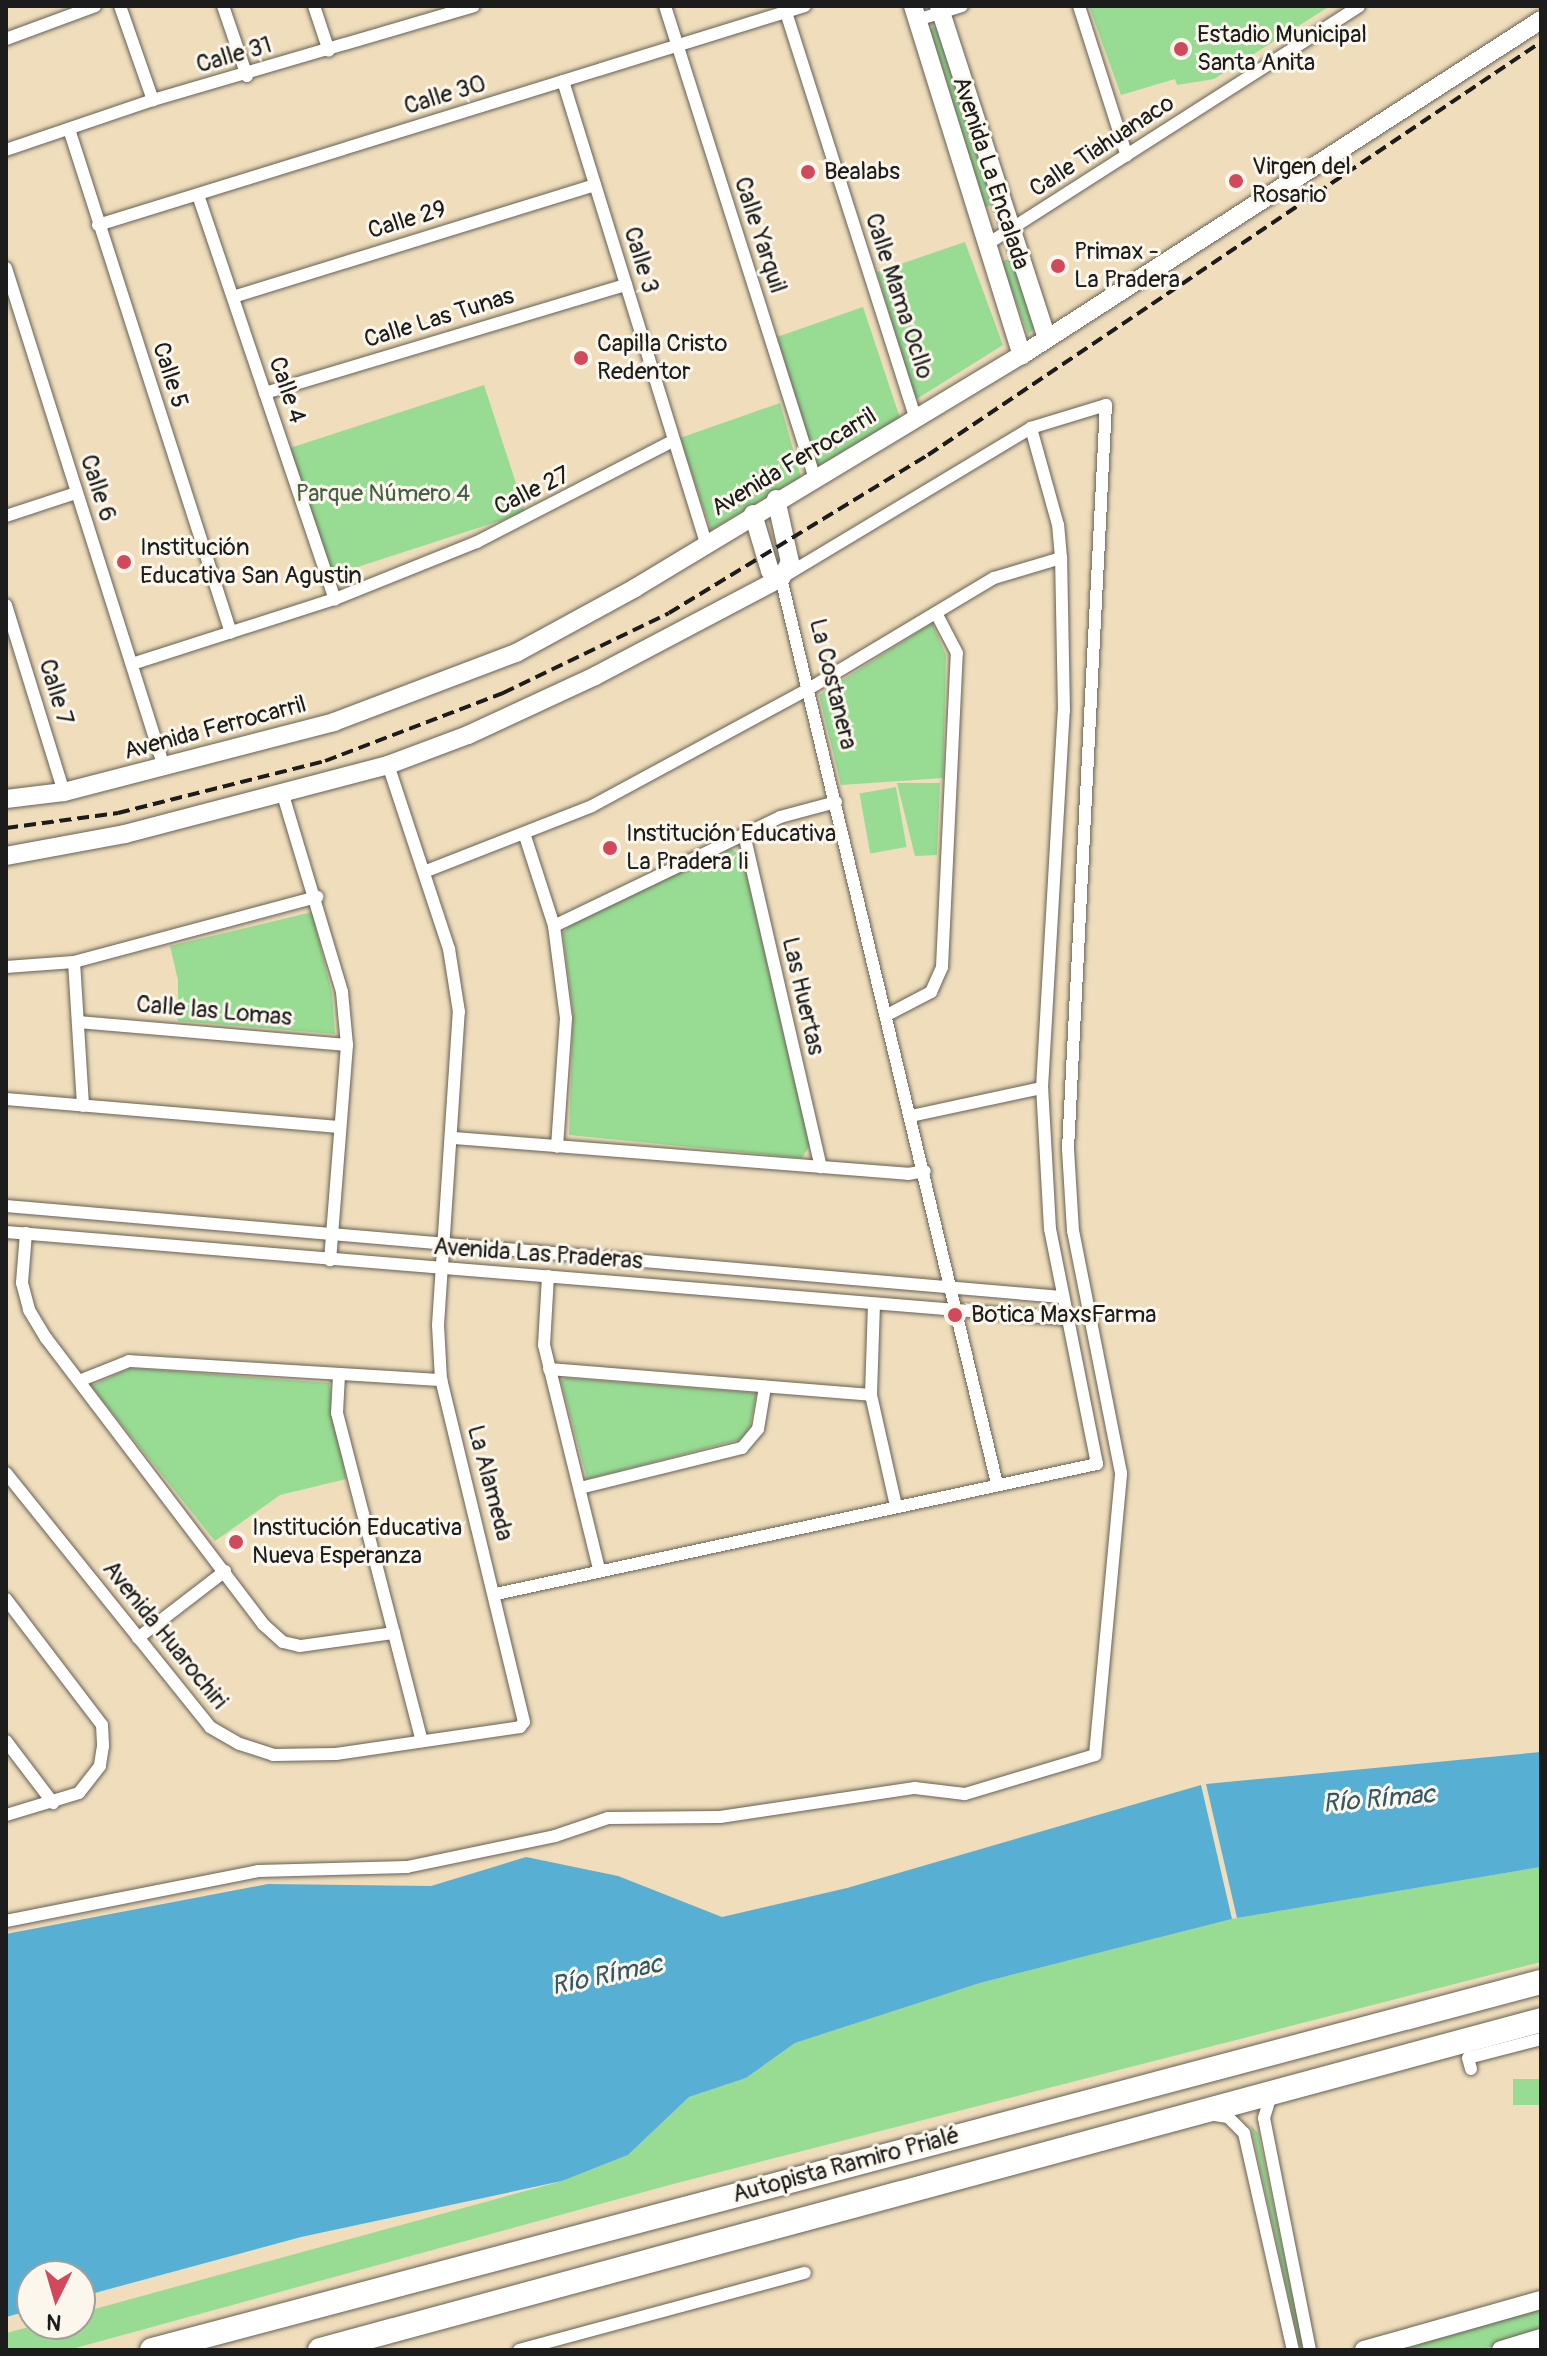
<!DOCTYPE html>
<html>
<head>
<meta charset="utf-8">
<style>
	body { margin:0 }
	#map { position:relative; width:1547px; height:2356px; overflow:hidden; background:#efddbc; font-family:Pangolin,sans-serif }
	div>[style] { position:absolute }
	[style*='--x'] { left:calc(var(--x)*1px); top:calc(var(--y)*1px); width:calc(var(--w)*1px); rotate:calc(var(--a)*1deg) }
	.green>* { inset:0; background:#98db93; transform-origin:0 0 }
	.water>* { inset:0; background:#57b0d4 }
	.roads { filter:drop-shadow(0 0 2px #666054) drop-shadow(0 0 2px #666054) }
	.street>* { height:12px; margin:-6px; padding:0 6px; transform-origin:6px; border-radius:6px; background:#fff }
	.secondary>* { height:18px; margin:-9px; padding:0 9px; transform-origin:9px; border-radius:9px; background:#fff }
	.highway>* { height:24px; margin:-12px; padding:0 12px; transform-origin:12px; border-radius:12px; background:#fff }
	.rail>* { height:4px; margin-top:-2px; transform-origin:0; background:repeating-linear-gradient(90deg,#1c1c1c 0 12px,transparent 0 18px) }
	.dots>* { width:22px; height:22px; translate:-50% -50%; box-sizing:border-box; border:4px solid #fbf7ec; border-radius:50% }
	span { translate:-50% -50%; white-space:nowrap; text-align:center; line-height:1.15; -webkit-text-stroke:6px #fbf7ec; paint-order:stroke }
	.poi-label { font-size:24px; color:#1c1c1c }
	.left { translate:0 -50%; text-align:left }
	.street-label { font-size:24px; color:#1c1c1c }
	.park-label { font-size:24px; color:#475f46 }
	.water-label { font-size:26px; color:#345766; font-style:italic }
	.frame { position:absolute; inset:0; border:8px solid #1c1c1c; pointer-events:none }
	.north { position:absolute; left:16px; top:2260px; width:80px; height:80px; box-sizing:border-box; background:#fbf7ec; border:2px solid #a29f99; border-radius:50%; rotate:185deg; font-size:22px; font-weight:700; line-height:32px; text-align:center; color:#1c1c1c }
	.north::after { content:''; display:block; margin:auto; width:28px; height:36px; background:#d1495b; clip-path:polygon(50% 0,100% 100%,50% 72%,0 100%) }
</style>
</head>
<body>
<div id="map">
	<div class="green">
		<div style="clip-path:polygon(1089px 6px,1330px 6px,1214px 79px,1177px 85px,1175px 79px,1121px 95px)"></div>
		<div style="clip-path:polygon(937px 26px,996px 203px,984px 208px,927px 30px)"></div>
		<div style="clip-path:polygon(965px 242px,1003px 345px,915px 400px,877px 272px)"></div>
		<div style="clip-path:polygon(1013px 258px,1036px 328px,1028px 334px,1001px 261px)"></div>
		<div style="clip-path:polygon(863px 307px,901px 421px,817px 467px,777px 337px)"></div>
		<div style="left:484px;top:385px;width:134px;height:204px;rotate:72deg"></div>
		<div style="clip-path:polygon(780px 403px,801px 477px,711px 530px,680px 438px)"></div>
		<div style="clip-path:polygon(932px 623px,946px 655px,943px 778px,841px 785px,819px 695px)"></div>
		<div style="clip-path:polygon(897px 783px,940px 783px,937px 855px,915px 856px)"></div>
		<div style="left:896px;top:787px;width:61px;height:37px;rotate:80deg"></div>
		<div style="clip-path:polygon(731px 849px,742px 856px,810px 1145px,802px 1158px,569px 1135px,573px 1013px,563px 933px,572px 922px)"></div>
		<div style="clip-path:polygon(312px 912px,332px 993px,335px 1034px,178px 1021px,178px 980px,170px 946px)"></div>
		<div style="clip-path:polygon(130px 1368px,329px 1383px,346px 1479px,280px 1495px,215px 1541px,91px 1386px)"></div>
		<div style="clip-path:polygon(565px 1378px,756px 1393px,750px 1427px,742px 1439px,587px 1479px,561px 1381px)"></div>
		<div style="clip-path:polygon(1541px 1867px,1541px 1962px,673px 2184px,68px 2350px,6px 2350px,6px 2333px,40px 2324px,80px 2324px,80px 2313px,562px 2181px,628px 2155px,689px 2097px,746px 2078px,795px 2043px,980px 1983px,1232px 1919px)"></div>
		<div style="left:1541px;top:2079px;width:26px;height:28px;rotate:90deg"></div>
		<div style="clip-path:polygon(1251px 2125px,1258px 2133px,1304px 2349px,1299px 2345px)"></div>
		<div style="clip-path:polygon(1541px 2306px,1541px 2331px,1480px 2350px,1397px 2350px)"></div>
	</div>
	<div class="water">
		<div style="clip-path:polygon(1541px 1752px,1541px 1867px,1237px 1918px,1206px 1784px)"></div>
		<div style="clip-path:polygon(1201px 1785px,1232px 1919px,980px 1983px,795px 2043px,746px 2078px,689px 2097px,628px 2155px,562px 2181px,301px 2237px,80px 2297px,80px 2276px,32px 2276px,32px 2310px,6px 2317px,6px 1934px,268px 1884px,431px 1886px,526px 1857px,618px 1876px,722px 1917px,847px 1888px)"></div>
	</div>
	<div class="roads">
		<div class="street">
			<div style="--x:120;--y:6;--w:100;--a:70.7"></div>
			<div style="--x:223;--y:6;--w:74;--a:71.1"></div>
			<div style="--x:314;--y:6;--w:47;--a:71.6"></div>
			<div style="--x:665;--y:6;--w:494;--a:72.4"></div>
			<div style="--x:784;--y:6;--w:431;--a:72.3"></div>
			<div style="--x:1079;--y:6;--w:157;--a:72.3"></div>
			<div style="--x:917;--y:20;--w:47;--a:-17.3"></div>
			<div style="--x:6;--y:39;--w:95;--a:-20.3"></div>
			<div style="--x:563;--y:81;--w:484;--a:72.8"></div>
			<div style="--x:69;--y:129;--w:529;--a:72.18"></div>
			<div style="--x:6;--y:150;--w:155;--a:-18.8"></div>
			<div style="--x:153;--y:100;--w:334;--a:-16.3"></div>
			<div style="--x:198;--y:195;--w:427;--a:71.3"></div>
			<div style="--x:98;--y:225;--w:740;--a:-17.21"></div>
			<div style="--x:989;--y:243;--w:439;--a:-32.6"></div>
			<div style="--x:6;--y:268;--w:523;--a:72.43"></div>
			<div style="--x:233;--y:297;--w:379;--a:-17.2"></div>
			<div style="--x:265;--y:393;--w:377;--a:-16.7"></div>
			<div style="--x:6;--y:516;--w:74;--a:-18.2"></div>
			<div style="--x:6;--y:605;--w:196;--a:72.8"></div>
			<div style="--x:132;--y:664;--w:213;--a:-17.8"></div>
			<div style="--x:335;--y:599;--w:153;--a:-21.9"></div>
			<div style="--x:477;--y:542;--w:220;--a:-27.3"></div>
			<div style="--x:283;--y:795;--w:206;--a:73.3"></div>
			<div style="--x:342;--y:992;--w:53;--a:84.6"></div>
			<div style="--x:347;--y:1045;--w:216;--a:94.5"></div>
			<div style="--x:744;--y:834;--w:342;--a:77"></div>
			<div style="--x:525;--y:836;--w:95;--a:72.1"></div>
			<div style="--x:554;--y:926;--w:93;--a:82.6"></div>
			<div style="--x:566;--y:1018;--w:129;--a:94"></div>
			<div style="--x:424;--y:872;--w:180;--a:-21.4"></div>
			<div style="--x:592;--y:806;--w:248;--a:-28.4"></div>
			<div style="--x:810;--y:688;--w:214;--a:-30.9"></div>
			<div style="--x:994;--y:578;--w:70;--a:-16.6"></div>
			<div style="--x:554;--y:926;--w:251;--a:-25.7"></div>
			<div style="--x:780;--y:817;--w:58;--a:-15"></div>
			<div style="--x:74;--y:962;--w:144;--a:86.4"></div>
			<div style="--x:6;--y:967;--w:68;--a:-4.2"></div>
			<div style="--x:74;--y:962;--w:252;--a:-15"></div>
			<div style="--x:887;--y:1015;--w:50;--a:-27.6"></div>
			<div style="--x:931;--y:992;--w:27;--a:-66"></div>
			<div style="--x:942;--y:967;--w:314;--a:-87.3"></div>
			<div style="--x:957;--y:653;--w:45;--a:-117.7"></div>
			<div style="--x:78;--y:1022;--w:270;--a:4.9"></div>
			<div style="--x:6;--y:1099;--w:334;--a:4.8"></div>
			<div style="--x:911;--y:1116;--w:134;--a:-12.1"></div>
			<div style="--x:454;--y:1138;--w:455;--a:4.5"></div>
			<div style="--x:908;--y:1174;--w:17;--a:-10"></div>
			<div style="--x:6;--y:1206;--w:1059;--a:4.93"></div>
			<div style="--x:6;--y:1232;--w:1064;--a:4.69"></div>
			<div style="--x:26;--y:1233;--w:50;--a:94.6"></div>
			<div style="--x:22;--y:1283;--w:28;--a:75"></div>
			<div style="--x:29;--y:1310;--w:33;--a:59"></div>
			<div style="--x:46;--y:1338;--w:360;--a:52.8"></div>
			<div style="--x:264;--y:1625;--w:25;--a:42"></div>
			<div style="--x:283;--y:1642;--w:17;--a:13"></div>
			<div style="--x:300;--y:1646;--w:95;--a:-7.9"></div>
			<div style="--x:548;--y:1276;--w:69;--a:93.3"></div>
			<div style="--x:544;--y:1345;--w:231;--a:76.2"></div>
			<div style="--x:874;--y:1304;--w:91;--a:91.9"></div>
			<div style="--x:871;--y:1395;--w:114;--a:77.3"></div>
			<div style="--x:549;--y:1369;--w:323;--a:4.6"></div>
			<div style="--x:339;--y:1375;--w:38;--a:93"></div>
			<div style="--x:337;--y:1413;--w:339;--a:75.5"></div>
			<div style="--x:79;--y:1381;--w:54;--a:-21.8"></div>
			<div style="--x:129;--y:1361;--w:313;--a:3.5"></div>
			<div style="--x:6;--y:1473;--w:326;--a:51.2"></div>
			<div style="--x:210;--y:1727;--w:34;--a:30"></div>
			<div style="--x:240;--y:1744;--w:35;--a:18"></div>
			<div style="--x:273;--y:1755;--w:63;--a:-0.9"></div>
			<div style="--x:336;--y:1754;--w:186;--a:-8.3"></div>
			<div style="--x:520;--y:1727;--w:6;--a:-51"></div>
			<div style="--x:524;--y:1722;--w:352;--a:-103.6"></div>
			<div style="--x:441;--y:1380;--w:55;--a:-93.1"></div>
			<div style="--x:438;--y:1325;--w:314;--a:-86.2"></div>
			<div style="--x:459;--y:1012;--w:64;--a:-99"></div>
			<div style="--x:449;--y:949;--w:194;--a:-108.3"></div>
			<div style="--x:580;--y:1488;--w:167;--a:-13.9"></div>
			<div style="--x:742;--y:1448;--w:25;--a:-50"></div>
			<div style="--x:758;--y:1429;--w:43;--a:-80.5"></div>
			<div style="--x:496;--y:1594;--w:615;--a:-12.21"></div>
			<div style="--x:1097;--y:1464;--w:240;--a:-101.3"></div>
			<div style="--x:1050;--y:1229;--w:141;--a:-93.2"></div>
			<div style="--x:1042;--y:1088;--w:378;--a:-86.7"></div>
			<div style="--x:1064;--y:711;--w:153;--a:-91.1"></div>
			<div style="--x:1061;--y:558;--w:33;--a:-95"></div>
			<div style="--x:1058;--y:525;--w:101;--a:-105.6"></div>
			<div style="--x:6;--y:1599;--w:158;--a:52.7"></div>
			<div style="--x:102;--y:1725;--w:21;--a:87"></div>
			<div style="--x:103;--y:1746;--w:20;--a:99"></div>
			<div style="--x:100;--y:1766;--w:34;--a:128"></div>
			<div style="--x:79;--y:1793;--w:76;--a:163.2"></div>
			<div style="--x:138;--y:1638;--w:110;--a:-37.6"></div>
			<div style="--x:6;--y:1741;--w:78;--a:52.8"></div>
			<div style="--x:6;--y:1921;--w:257;--a:-11.2"></div>
			<div style="--x:258;--y:1871;--w:149;--a:-1.5"></div>
			<div style="--x:407;--y:1867;--w:151;--a:-11.8"></div>
			<div style="--x:555;--y:1836;--w:56;--a:-18.8"></div>
			<div style="--x:608;--y:1818;--w:112;--a:-0.5"></div>
			<div style="--x:720;--y:1817;--w:197;--a:-8.5"></div>
			<div style="--x:915;--y:1788;--w:50;--a:6.8"></div>
			<div style="--x:965;--y:1794;--w:136;--a:-16.7"></div>
			<div style="--x:1095;--y:1755;--w:283;--a:-84.7"></div>
			<div style="--x:1121;--y:1473;--w:247;--a:-101.2"></div>
			<div style="--x:1073;--y:1231;--w:82;--a:-93.5"></div>
			<div style="--x:1068;--y:1149;--w:745;--a:-87.08"></div>
			<div style="--x:1106;--y:405;--w:78;--a:163"></div>
			<div style="--x:1031;--y:428;--w:292;--a:149"></div>
			<div style="--x:781;--y:578;--w:931;--a:76.59"></div>
			<div style="--x:1471;--y:2069;--w:11;--a:-105"></div>
			<div style="--x:1468;--y:2058;--w:75;--a:-14.6"></div>
			<div style="--x:1271;--y:2095;--w:24;--a:107"></div>
			<div style="--x:1264;--y:2118;--w:237;--a:78.8"></div>
			<div style="--x:1215;--y:2115;--w:13;--a:9"></div>
			<div style="--x:1228;--y:2117;--w:23;--a:45"></div>
			<div style="--x:1244;--y:2133;--w:222;--a:77.3"></div>
			<div style="--x:519;--y:2350;--w:296;--a:-15.1"></div>
		</div>
		<div class="secondary">
			<div style="--x:913;--y:6;--w:366;--a:72.7"></div>
			<div style="--x:939;--y:6;--w:349;--a:72"></div>
			<div style="--x:776;--y:499;--w:65;--a:77.5"></div>
			<div style="--x:790;--y:562;--w:18;--a:119"></div>
			<div style="--x:753;--y:514;--w:59;--a:73.4"></div>
			<div style="--x:770;--y:571;--w:13;--a:32"></div>
			<div style="--x:6;--y:799;--w:58;--a:-6.9"></div>
			<div style="--x:64;--y:792;--w:279;--a:-14.5"></div>
			<div style="--x:334;--y:722;--w:195;--a:-20.8"></div>
			<div style="--x:516;--y:653;--w:136;--a:-28.6"></div>
			<div style="--x:635;--y:588;--w:452;--a:-31.1"></div>
			<div style="--x:1022;--y:355;--w:618;--a:-32.84"></div>
			<div style="--x:6;--y:856;--w:121;--a:-10.5"></div>
			<div style="--x:125;--y:834;--w:272;--a:-14.7"></div>
			<div style="--x:388;--y:765;--w:85;--a:-20.6"></div>
			<div style="--x:468;--y:735;--w:140;--a:-24.9"></div>
			<div style="--x:595;--y:676;--w:210;--a:-27.8"></div>
			<div style="--x:1364;--y:2350;--w:184;--a:-15.8"></div>
			<div style="--x:1501;--y:2350;--w:42;--a:-16.7"></div>
		</div>
		<div class="highway">
			<div style="--x:152;--y:2350;--w:1437;--a:-14.84"></div>
			<div style="--x:320;--y:2350;--w:1265;--a:-15.12"></div>
		</div>
	</div>
	<div class="rail">
		<div style="--x:6;--y:828;--w:113;--a:-7.6"></div>
		<div style="--x:118;--y:813;--w:213;--a:-14.1"></div>
		<div style="--x:325;--y:761;--w:191;--a:-20.9"></div>
		<div style="--x:503;--y:693;--w:184;--a:-25.7"></div>
		<div style="--x:669;--y:613;--w:303;--a:-31.4"></div>
		<div style="--x:928;--y:455;--w:739;--a:-33.97"></div>
	</div>
	<div class="dots">
		<div style="left:1181px;top:49px;background:#d1495b"></div>
		<div style="left:808px;top:172px;background:#d1495b"></div>
		<div style="left:1236px;top:181px;background:#d1495b"></div>
		<div style="left:1058px;top:266px;background:#d1495b"></div>
		<div style="left:581px;top:358px;background:#d1495b"></div>
		<div style="left:124px;top:562px;background:#d1495b"></div>
		<div style="left:610px;top:848px;background:#d1495b"></div>
		<div style="left:955px;top:1315px;background:#d1495b"></div>
		<div style="left:236px;top:1542px;background:#d1495b"></div>
	</div>
	<div class="poi-label">
		<span class="left" style="left:1197px;top:49px">Estadio Municipal<br>Santa Anita</span>
		<span class="left" style="left:1252px;top:181px">Virgen del<br>Rosario</span>
		<span class="left" style="left:824px;top:172px">Bealabs</span>
		<span class="left" style="left:1074px;top:266px">Primax -<br>La Pradera</span>
		<span class="left" style="left:597px;top:358px">Capilla Cristo<br>Redentor</span>
		<span class="left" style="left:140px;top:562px">Institución<br>Educativa San Agustin</span>
		<span class="left" style="left:626px;top:848px">Institución Educativa<br>La Pradera Ii</span>
		<span class="left" style="left:971px;top:1315px">Botica MaxsFarma</span>
		<span class="left" style="left:252px;top:1542px">Institución Educativa<br>Nueva Esperanza</span>
	</div>
	<div class="street-label">
		<span style="left:234px;top:55px;rotate:-16deg">Calle 31</span>
		<span style="left:445px;top:95px;rotate:-17deg">Calle 30</span>
		<span style="left:1102px;top:146px;rotate:-33deg">Calle Tiahuanaco</span>
		<span style="left:991px;top:173px;rotate:72deg">Avenida La Encalada</span>
		<span style="left:407px;top:220px;rotate:-17deg">Calle 29</span>
		<span style="left:760px;top:235px;rotate:72deg">Calle Yarquil</span>
		<span style="left:641px;top:260px;rotate:73deg">Calle 3</span>
		<span style="left:899px;top:296px;rotate:72deg">Calle Mama Ocllo</span>
		<span style="left:439px;top:318px;rotate:-17deg">Calle Las Tunas</span>
		<span style="left:170px;top:375px;rotate:72deg">Calle 5</span>
		<span style="left:287px;top:390px;rotate:71deg">Calle 4</span>
		<span style="left:794px;top:462px;rotate:-31deg">Avenida Ferrocarril</span>
		<span style="left:98px;top:488px;rotate:72deg">Calle 6</span>
		<span style="left:532px;top:491px;rotate:-26deg">Calle 27</span>
		<span style="left:833px;top:684px;rotate:76deg">La Costanera</span>
		<span style="left:56px;top:692px;rotate:73deg">Calle 7</span>
		<span style="left:215px;top:728px;rotate:-15deg">Avenida Ferrocarril</span>
		<span style="left:803px;top:996px;rotate:77deg">Las Huertas</span>
		<span style="left:214px;top:1011px;rotate:5deg">Calle las Lomas</span>
		<span style="left:538px;top:1254px;rotate:4deg">Avenida Las Praderas</span>
		<span style="left:490px;top:1483px;rotate:75deg">La Alameda</span>
		<span style="left:165px;top:1635px;rotate:51deg">Avenida Huarochiri</span>
		<span style="left:846px;top:2165px;rotate:-15deg">Autopista Ramiro Prialé</span>
	</div>
	<div class="park-label">
		<span style="left:383px;top:494px">Parque Número 4</span>
	</div>
	<div class="water-label">
		<span style="left:1379px;top:1800px;rotate:-5deg">Río Rímac</span>
		<span style="left:607px;top:1976px;rotate:-12deg">Río Rímac</span>
	</div>
	<div class="frame"></div>
	<div class="north">N</div>
</div>
</body>
</html>
